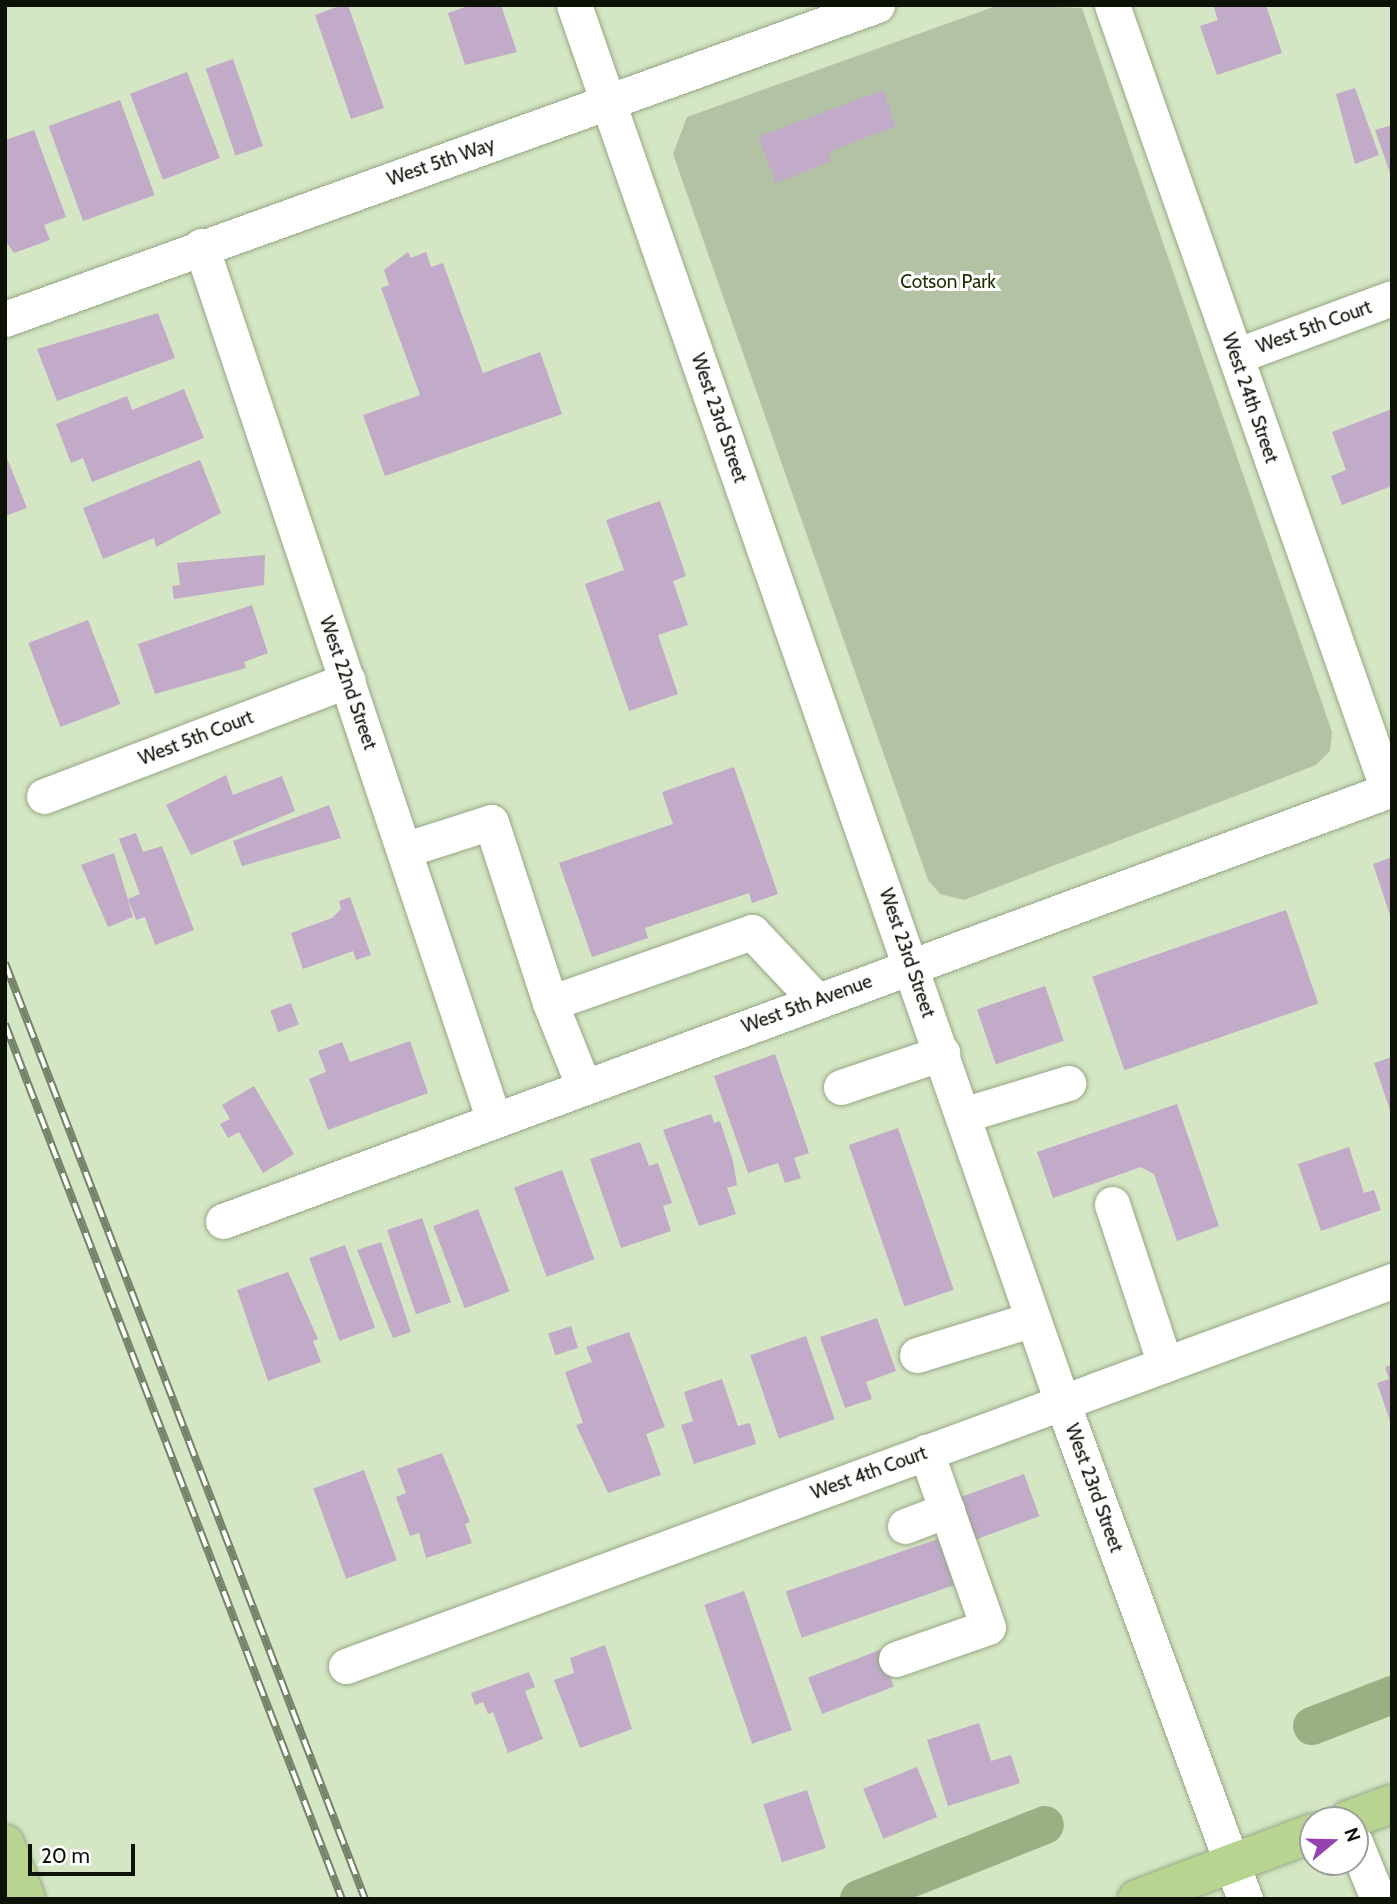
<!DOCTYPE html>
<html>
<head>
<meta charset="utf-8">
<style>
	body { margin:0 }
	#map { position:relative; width:1397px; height:1904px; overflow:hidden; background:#d4e6c3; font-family:Cabin,sans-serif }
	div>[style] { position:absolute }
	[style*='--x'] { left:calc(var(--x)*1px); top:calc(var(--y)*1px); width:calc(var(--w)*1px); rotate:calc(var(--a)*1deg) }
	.green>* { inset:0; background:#b3c2a5 }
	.canal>* { height:38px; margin:-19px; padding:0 19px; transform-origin:19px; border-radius:19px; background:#99af84 }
	.building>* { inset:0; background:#c1abc9; transform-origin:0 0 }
	.roads { filter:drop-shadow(0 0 2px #96a786) drop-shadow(0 0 2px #96a786) }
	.minor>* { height:35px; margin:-17.5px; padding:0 17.5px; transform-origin:17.5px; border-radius:17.5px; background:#fff }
	.major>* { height:38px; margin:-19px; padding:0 19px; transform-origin:19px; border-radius:19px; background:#b7d591 }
	.rail>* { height:8px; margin-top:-4px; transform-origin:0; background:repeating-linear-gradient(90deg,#fff 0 16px,#75826a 0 32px); box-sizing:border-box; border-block:2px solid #75826a }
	span { translate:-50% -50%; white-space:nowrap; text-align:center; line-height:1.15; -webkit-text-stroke:6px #fff; paint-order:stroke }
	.street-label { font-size:19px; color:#0c1206 }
	.park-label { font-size:19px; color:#1d3000 }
	.frame { position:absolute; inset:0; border:7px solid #0c1206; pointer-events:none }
	.north { position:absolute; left:1299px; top:1806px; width:70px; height:70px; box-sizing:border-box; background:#fff; border:2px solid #9ea09b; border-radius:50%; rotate:71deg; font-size:19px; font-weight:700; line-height:28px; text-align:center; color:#0c1206 }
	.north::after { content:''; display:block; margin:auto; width:24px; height:32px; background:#9643b1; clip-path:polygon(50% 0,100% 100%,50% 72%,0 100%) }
	.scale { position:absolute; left:28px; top:1844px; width:107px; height:32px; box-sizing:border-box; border:4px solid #0c1206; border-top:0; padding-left:9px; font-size:21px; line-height:24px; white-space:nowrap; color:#0c1206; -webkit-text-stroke:5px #fff; paint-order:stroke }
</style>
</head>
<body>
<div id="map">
	<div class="green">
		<div style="clip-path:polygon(999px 5px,1082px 8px,1332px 732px,1330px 751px,1316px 765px,964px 900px,940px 894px,928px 880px,673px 154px,687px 117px)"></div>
	</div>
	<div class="canal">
		<div style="--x:1312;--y:1726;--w:86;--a:-21.2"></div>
		<div style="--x:859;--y:1899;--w:200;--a:-21.7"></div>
	</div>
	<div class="building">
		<div style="clip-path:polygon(342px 5px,348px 5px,384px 108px,351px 119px,315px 15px)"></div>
		<div style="clip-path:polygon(471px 5px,501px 5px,517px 52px,465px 65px,448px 13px)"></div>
		<div style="clip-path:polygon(1213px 5px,1266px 5px,1282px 53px,1217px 75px,1200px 26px,1218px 20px)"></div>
		<div style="left:233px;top:59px;width:92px;height:29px;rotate:71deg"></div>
		<div style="left:187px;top:72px;width:92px;height:61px;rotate:69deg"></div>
		<div style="clip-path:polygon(1355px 88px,1379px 155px,1355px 164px,1336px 94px)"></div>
		<div style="clip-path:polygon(883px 90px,896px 126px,828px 152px,831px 161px,776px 183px,758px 137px)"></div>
		<div style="left:120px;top:100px;width:101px;height:76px;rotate:70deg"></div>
		<div style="clip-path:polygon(1392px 125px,1392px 176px,1391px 176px,1375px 130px)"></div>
		<div style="clip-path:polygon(34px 130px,66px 217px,44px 225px,50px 240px,14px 253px,5px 240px,5px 140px)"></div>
		<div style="clip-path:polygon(408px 252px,411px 258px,426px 252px,431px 267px,443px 263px,483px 373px,540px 352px,562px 414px,385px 476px,363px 415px,420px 395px,381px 288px,389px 285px,384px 270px)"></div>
		<div style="clip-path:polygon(158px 313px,175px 358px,57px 401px,37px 349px)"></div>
		<div style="clip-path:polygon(184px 389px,204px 438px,92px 482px,83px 458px,71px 463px,56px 424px,127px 396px,132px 410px)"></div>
		<div style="clip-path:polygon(1392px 409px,1392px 486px,1342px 505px,1331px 476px,1346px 470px,1332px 432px)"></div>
		<div style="clip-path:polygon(5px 453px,27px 508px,5px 516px)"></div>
		<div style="clip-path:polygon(200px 460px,221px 513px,156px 547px,154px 538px,103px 559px,83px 508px)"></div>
		<div style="clip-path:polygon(660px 501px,686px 576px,673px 581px,688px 625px,658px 635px,678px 694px,629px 711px,585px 584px,624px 570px,606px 520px)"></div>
		<div style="clip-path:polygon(265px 555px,264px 585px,174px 599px,172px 586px,180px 585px,177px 563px)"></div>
		<div style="clip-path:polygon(252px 605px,268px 653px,244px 662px,246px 668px,155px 694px,138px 644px)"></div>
		<div style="left:88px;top:620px;width:90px;height:64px;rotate:69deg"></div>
		<div style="clip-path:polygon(734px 767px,778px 894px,752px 903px,749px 893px,645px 928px,648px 938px,592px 957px,559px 863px,673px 824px,662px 792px)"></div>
		<div style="clip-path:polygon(226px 775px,233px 795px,282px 776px,295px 811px,191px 855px,166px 805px)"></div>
		<div style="clip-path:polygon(329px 805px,341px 838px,242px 866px,233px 841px)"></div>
		<div style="clip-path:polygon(136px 833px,143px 852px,162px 846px,194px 930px,155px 945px,145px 917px,136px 920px,128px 899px,140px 894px,119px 839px)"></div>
		<div style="clip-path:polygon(114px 853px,133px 917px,108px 927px,81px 865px)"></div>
		<div style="clip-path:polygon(1392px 857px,1392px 918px,1391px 918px,1373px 864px)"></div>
		<div style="clip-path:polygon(350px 897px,371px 955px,356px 960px,353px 951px,303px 969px,291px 933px,332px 918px,341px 909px,339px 901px)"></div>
		<div style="left:1286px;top:910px;width:99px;height:205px;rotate:71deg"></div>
		<div style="left:1045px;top:986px;width:58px;height:72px;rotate:71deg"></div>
		<div style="left:291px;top:1003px;width:23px;height:22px;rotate:70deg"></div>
		<div style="clip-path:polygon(410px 1041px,428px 1093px,328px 1130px,309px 1079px,326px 1072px,318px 1051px,342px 1042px,350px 1062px)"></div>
		<div style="clip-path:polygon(775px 1054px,809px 1153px,794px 1158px,801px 1178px,785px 1183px,778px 1163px,748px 1173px,714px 1076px)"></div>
		<div style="clip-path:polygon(1392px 1057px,1392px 1113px,1391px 1113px,1374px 1063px)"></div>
		<div style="clip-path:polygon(254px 1086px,294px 1154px,263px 1173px,239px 1132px,228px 1138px,220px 1124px,230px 1119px,222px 1105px)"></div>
		<div style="clip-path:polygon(1177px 1104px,1219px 1226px,1177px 1241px,1154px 1174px,1141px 1167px,1053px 1198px,1037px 1152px)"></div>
		<div style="clip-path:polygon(711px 1114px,714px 1123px,720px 1121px,733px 1161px,737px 1185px,727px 1188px,736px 1214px,699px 1226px,663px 1130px)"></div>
		<div style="left:898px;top:1128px;width:171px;height:52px;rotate:71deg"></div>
		<div style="clip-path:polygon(640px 1142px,649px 1166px,658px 1163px,672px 1203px,663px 1206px,671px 1231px,621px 1248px,590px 1159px)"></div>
		<div style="clip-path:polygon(1349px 1147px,1364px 1193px,1374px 1190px,1381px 1210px,1321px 1231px,1298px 1164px)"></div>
		<div style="left:562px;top:1170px;width:95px;height:51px;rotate:70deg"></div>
		<div style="left:478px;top:1209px;width:88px;height:48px;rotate:69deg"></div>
		<div style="left:422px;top:1218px;width:89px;height:37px;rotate:71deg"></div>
		<div style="clip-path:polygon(381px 1242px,411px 1332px,393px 1338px,357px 1250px)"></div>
		<div style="left:345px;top:1245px;width:88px;height:38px;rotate:70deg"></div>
		<div style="clip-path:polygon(288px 1272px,318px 1339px,313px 1341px,321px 1362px,268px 1381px,237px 1290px)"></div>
		<div style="clip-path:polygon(877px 1318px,896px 1371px,866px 1382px,872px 1399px,845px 1408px,820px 1337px)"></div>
		<div style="left:571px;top:1326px;width:23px;height:24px;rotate:72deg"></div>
		<div style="clip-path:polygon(629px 1332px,665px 1427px,646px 1434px,661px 1475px,608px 1493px,576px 1425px,583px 1423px,565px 1372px,592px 1362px,586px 1347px)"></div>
		<div style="left:806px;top:1336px;width:88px;height:59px;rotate:71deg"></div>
		<div style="clip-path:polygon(1392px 1365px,1392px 1424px,1391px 1424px,1377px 1383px,1389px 1379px,1385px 1367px)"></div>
		<div style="clip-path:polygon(722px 1379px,738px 1426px,750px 1423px,756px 1444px,694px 1464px,681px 1425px,693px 1421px,684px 1392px)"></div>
		<div style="clip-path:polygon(442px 1453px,470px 1522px,465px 1524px,472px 1543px,426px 1558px,419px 1533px,410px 1536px,396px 1497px,406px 1493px,397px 1469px)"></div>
		<div style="left:364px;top:1470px;width:96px;height:54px;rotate:70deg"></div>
		<div style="left:1024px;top:1474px;width:45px;height:70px;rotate:70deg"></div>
		<div style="left:938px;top:1539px;width:49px;height:161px;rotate:71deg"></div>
		<div style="left:744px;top:1591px;width:147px;height:42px;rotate:71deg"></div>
		<div style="clip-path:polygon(605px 1645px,632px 1729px,580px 1748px,554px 1680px,574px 1673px,570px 1658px)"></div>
		<div style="left:880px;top:1650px;width:39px;height:77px;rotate:69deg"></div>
		<div style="clip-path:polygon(529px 1672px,535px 1687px,525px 1691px,543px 1739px,508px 1753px,493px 1712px,488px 1714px,483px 1702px,475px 1705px,471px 1693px)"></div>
		<div style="clip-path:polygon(979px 1723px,991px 1761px,1011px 1755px,1020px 1783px,948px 1806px,927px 1740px)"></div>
		<div style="left:917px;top:1767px;width:54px;height:58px;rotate:68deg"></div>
		<div style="left:807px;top:1790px;width:61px;height:46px;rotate:72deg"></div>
	</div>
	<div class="roads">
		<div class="minor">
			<div style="--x:574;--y:5;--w:1480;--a:70.74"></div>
			<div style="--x:1062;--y:1402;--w:530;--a:69.79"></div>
			<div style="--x:1112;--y:5;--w:832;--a:70.63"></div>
			<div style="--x:201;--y:246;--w:922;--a:71.47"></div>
			<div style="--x:5;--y:319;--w:927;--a:-19.8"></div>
			<div style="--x:1236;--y:356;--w:166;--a:-20.4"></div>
			<div style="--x:44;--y:796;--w:325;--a:-20.9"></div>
			<div style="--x:404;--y:850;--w:91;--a:-17.8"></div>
			<div style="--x:491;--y:822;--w:190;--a:71.9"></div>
			<div style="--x:584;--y:1087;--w:91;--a:-112"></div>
			<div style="--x:550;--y:1003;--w:214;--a:-19.4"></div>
			<div style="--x:752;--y:932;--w:95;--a:46.7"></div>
			<div style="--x:841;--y:1087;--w:107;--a:-18.6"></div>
			<div style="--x:963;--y:1115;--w:110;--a:-16.9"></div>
			<div style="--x:1112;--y:1204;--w:169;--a:71.7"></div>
			<div style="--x:223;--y:1221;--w:1246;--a:-20.28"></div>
			<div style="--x:917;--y:1355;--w:121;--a:-17.2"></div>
			<div style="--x:905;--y:1526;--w:45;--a:-20.9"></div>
			<div style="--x:896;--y:1659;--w:97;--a:-19.2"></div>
			<div style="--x:988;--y:1627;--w:186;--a:-109.5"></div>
			<div style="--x:346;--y:1666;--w:1115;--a:-20.21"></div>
			<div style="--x:1355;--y:1842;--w:61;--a:68"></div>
		</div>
		<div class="major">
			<div style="--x:1348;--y:1820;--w:47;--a:-20"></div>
			<div style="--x:5;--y:1844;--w:59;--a:69.1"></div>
			<div style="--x:1137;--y:1899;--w:188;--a:-20.6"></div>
		</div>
	</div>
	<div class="rail">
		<div style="--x:5;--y:963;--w:1003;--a:68.96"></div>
		<div style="--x:5;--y:1024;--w:938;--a:68.94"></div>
	</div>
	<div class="street-label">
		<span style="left:441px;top:162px;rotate:-19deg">West 5th Way</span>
		<span style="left:1314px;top:327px;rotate:-20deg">West 5th Court</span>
		<span style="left:1250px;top:398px;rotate:71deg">West 24th Street</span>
		<span style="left:719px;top:418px;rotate:71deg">West 23rd Street</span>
		<span style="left:348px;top:683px;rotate:71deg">West 22nd Street</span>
		<span style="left:196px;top:738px;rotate:-21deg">West 5th Court</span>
		<span style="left:907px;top:953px;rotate:71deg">West 23rd Street</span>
		<span style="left:807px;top:1004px;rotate:-20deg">West 5th Avenue</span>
		<span style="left:869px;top:1473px;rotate:-20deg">West 4th Court</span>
		<span style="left:1094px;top:1488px;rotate:70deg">West 23rd Street</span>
	</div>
	<div class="park-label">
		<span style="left:948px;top:282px">Cotson Park</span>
	</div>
	<div class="frame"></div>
	<div class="north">N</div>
	<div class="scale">20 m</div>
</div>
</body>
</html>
